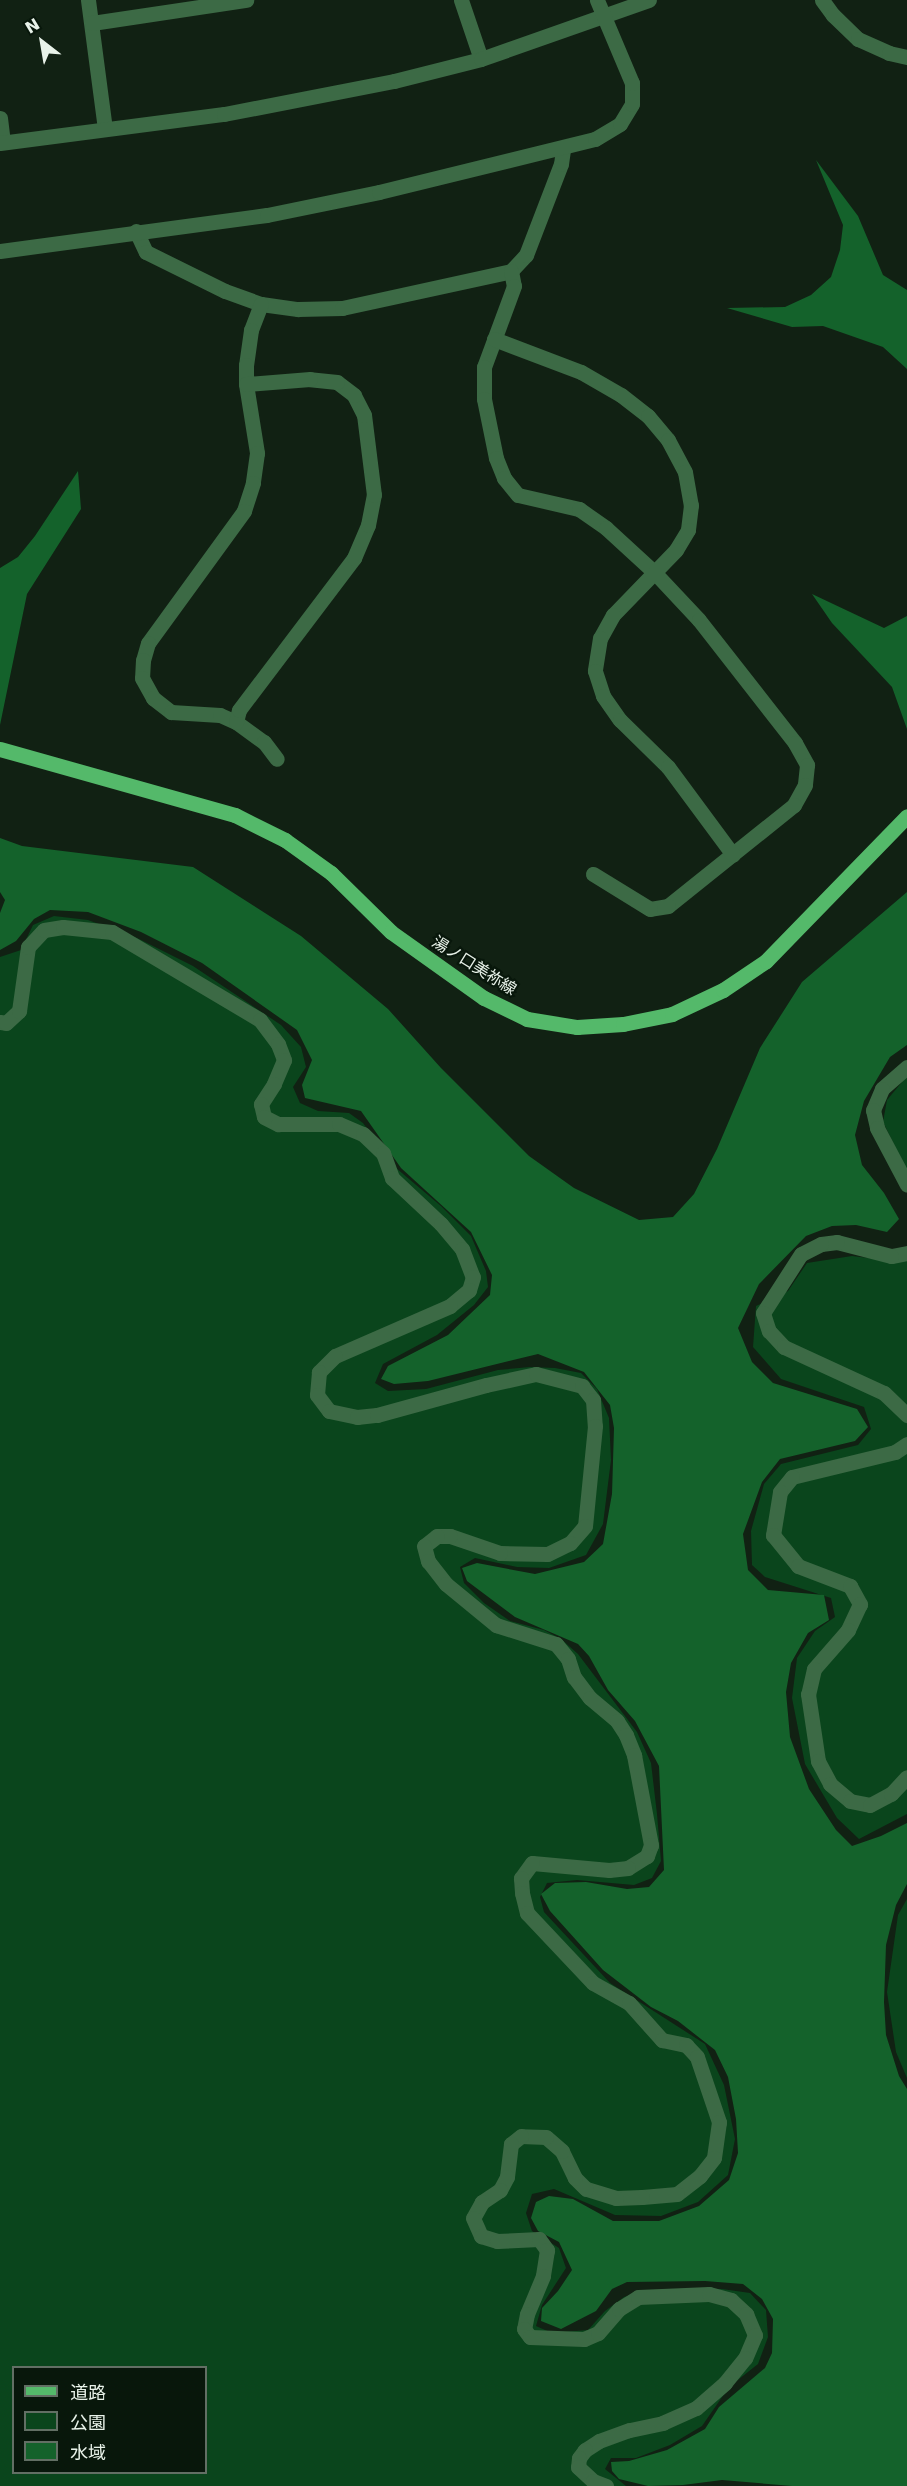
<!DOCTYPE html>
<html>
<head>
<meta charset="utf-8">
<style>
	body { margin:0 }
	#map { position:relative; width:907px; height:2486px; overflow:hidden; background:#112113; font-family:"DejaVu Sans","Noto Sans JP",sans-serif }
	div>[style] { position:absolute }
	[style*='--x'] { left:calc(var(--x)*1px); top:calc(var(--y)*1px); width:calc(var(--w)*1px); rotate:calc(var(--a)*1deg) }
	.green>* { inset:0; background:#0a451c }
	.water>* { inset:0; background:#14622b }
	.minor>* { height:15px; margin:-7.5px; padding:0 7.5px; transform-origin:7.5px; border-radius:7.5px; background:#3c6a45 }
	.major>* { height:15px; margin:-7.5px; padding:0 7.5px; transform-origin:7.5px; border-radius:7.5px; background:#54b96a }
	span { translate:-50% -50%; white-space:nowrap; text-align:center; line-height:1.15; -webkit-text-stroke:4.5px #08170b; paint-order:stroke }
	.street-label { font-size:16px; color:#e8f2e9 }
	.legend { position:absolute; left:12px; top:2366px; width:195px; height:108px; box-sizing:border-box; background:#08170b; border:2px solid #626f64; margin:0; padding:8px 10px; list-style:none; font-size:18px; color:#e8f2e9 }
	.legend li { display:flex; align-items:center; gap:12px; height:30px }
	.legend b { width:30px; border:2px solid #626f64 }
	.north { position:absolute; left:12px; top:12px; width:60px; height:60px; -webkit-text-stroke:4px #08170b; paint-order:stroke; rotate:329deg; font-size:16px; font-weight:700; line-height:24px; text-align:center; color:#e8f2e9 }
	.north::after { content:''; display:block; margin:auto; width:21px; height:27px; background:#e8f2e9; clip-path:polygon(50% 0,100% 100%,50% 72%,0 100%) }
</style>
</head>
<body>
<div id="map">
	<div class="green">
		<div style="clip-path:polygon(evenodd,54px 916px,88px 920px,137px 938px,193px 966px,281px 1025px,301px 1047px,306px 1067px,293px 1087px,300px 1103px,318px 1111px,349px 1113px,363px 1123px,396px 1168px,441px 1206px,471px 1236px,486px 1271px,488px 1287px,474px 1305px,437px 1335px,383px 1364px,375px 1383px,388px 1391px,426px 1389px,498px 1370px,530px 1367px,555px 1368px,581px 1373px,597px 1389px,609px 1418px,611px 1460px,603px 1524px,586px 1555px,549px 1568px,517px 1567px,475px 1558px,460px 1567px,464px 1583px,484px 1603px,510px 1621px,544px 1630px,561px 1639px,578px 1654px,637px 1732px,651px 1763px,657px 1814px,661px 1861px,652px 1878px,634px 1885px,577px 1880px,547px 1883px,540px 1897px,544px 1912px,610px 1983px,705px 2044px,724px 2085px,735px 2139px,728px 2175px,698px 2202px,661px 2216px,615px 2215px,554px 2189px,532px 2194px,526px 2213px,532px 2231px,559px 2248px,566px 2268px,542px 2305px,536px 2326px,552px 2333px,588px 2330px,605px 2311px,624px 2297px,647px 2290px,722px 2289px,750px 2293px,766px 2310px,768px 2337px,758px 2364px,729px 2387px,702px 2426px,670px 2445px,636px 2458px,611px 2458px,605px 2469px,626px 2486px,0 2486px,0 957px,21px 950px,33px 925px,54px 916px,14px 2368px,206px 2368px,206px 2472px,14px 2472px,14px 2368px)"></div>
		<div style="clip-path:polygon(907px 1076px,907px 1171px,883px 1122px,887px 1100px)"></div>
		<div style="clip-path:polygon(852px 1256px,894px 1261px,907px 1257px,907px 1814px,859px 1839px,837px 1818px,805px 1764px,792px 1698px,797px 1658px,815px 1631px,835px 1617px,831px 1598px,765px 1577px,752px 1565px,751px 1531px,764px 1484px,781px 1464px,858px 1445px,871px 1429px,864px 1407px,781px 1379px,753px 1347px,756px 1306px,788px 1291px,807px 1263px)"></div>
		<div style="clip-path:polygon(907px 1899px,907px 2078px,896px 2052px,887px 1992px,898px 1915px)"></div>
	</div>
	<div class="water">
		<div style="clip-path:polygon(816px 160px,858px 216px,883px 275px,907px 290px,907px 369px,883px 347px,823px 326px,792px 327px,727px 308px,785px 307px,811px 295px,831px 277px,840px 250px,843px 225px)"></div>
		<div style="clip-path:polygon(78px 471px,81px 509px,27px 594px,0 725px,0 568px,18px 557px,35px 536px)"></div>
		<div style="clip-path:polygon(812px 594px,884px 628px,907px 616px,907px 729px,892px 687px,832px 623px)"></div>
		<div style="clip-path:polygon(0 838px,22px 846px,193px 867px,301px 936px,388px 1009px,441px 1068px,529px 1156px,574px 1188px,639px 1220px,673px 1217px,694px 1194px,717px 1149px,760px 1048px,802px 982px,907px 892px,907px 1045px,890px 1057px,864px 1101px,855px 1135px,862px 1165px,884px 1193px,899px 1219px,887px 1232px,856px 1225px,832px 1226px,806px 1236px,759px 1284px,738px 1328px,752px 1362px,773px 1383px,857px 1409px,868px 1427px,855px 1441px,780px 1459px,762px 1482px,743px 1534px,748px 1570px,768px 1590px,824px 1595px,829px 1620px,808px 1633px,791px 1663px,786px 1692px,790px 1737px,809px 1789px,836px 1830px,852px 1846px,881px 1836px,907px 1823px,907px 1884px,896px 1905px,886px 1945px,884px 2002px,886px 2035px,899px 2076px,907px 2089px,907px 2486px,792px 2486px,722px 2480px,683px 2485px,648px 2486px,619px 2479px,612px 2471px,611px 2462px,629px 2461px,667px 2450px,705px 2429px,719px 2407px,765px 2368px,772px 2353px,773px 2319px,762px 2299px,743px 2284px,705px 2281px,627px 2282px,612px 2289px,596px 2311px,561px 2329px,541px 2321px,542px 2308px,558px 2291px,572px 2270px,559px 2242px,538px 2231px,531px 2218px,536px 2202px,549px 2196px,573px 2199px,613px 2221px,659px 2221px,699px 2206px,729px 2180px,738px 2153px,736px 2119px,728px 2077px,715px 2050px,678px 2021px,651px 2007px,603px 1970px,550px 1911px,541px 1894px,555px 1883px,586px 1882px,627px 1889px,649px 1887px,664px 1870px,659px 1766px,635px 1721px,608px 1690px,589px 1656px,578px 1644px,515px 1617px,467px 1581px,462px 1568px,477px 1563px,535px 1574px,584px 1562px,603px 1544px,612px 1494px,614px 1428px,610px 1405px,584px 1372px,538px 1354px,428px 1381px,394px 1384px,381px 1379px,388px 1366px,448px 1335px,490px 1295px,492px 1275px,471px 1232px,401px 1168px,361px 1111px,305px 1098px,302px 1085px,312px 1060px,297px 1030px,202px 963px,141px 932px,88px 912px,50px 910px,34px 919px,16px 941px,0 950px,0 913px,5px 900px,0 892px)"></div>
	</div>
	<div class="minor">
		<div style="--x:88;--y:0;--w:130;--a:82.5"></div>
		<div style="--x:461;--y:0;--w:62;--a:71.3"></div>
		<div style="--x:822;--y:0;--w:19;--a:54"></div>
		<div style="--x:833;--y:15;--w:35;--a:44"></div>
		<div style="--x:858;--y:39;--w:34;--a:24"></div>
		<div style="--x:889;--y:53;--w:18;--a:13"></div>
		<div style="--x:92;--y:23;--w:156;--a:-8.5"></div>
		<div style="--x:0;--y:118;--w:24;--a:83"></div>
		<div style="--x:0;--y:143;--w:226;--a:-7.4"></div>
		<div style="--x:224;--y:114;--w:173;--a:-11"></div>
		<div style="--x:394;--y:81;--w:90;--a:-14.2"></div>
		<div style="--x:481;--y:59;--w:178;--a:-19.4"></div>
		<div style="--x:136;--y:231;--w:23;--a:65"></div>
		<div style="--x:146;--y:252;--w:88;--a:26.3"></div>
		<div style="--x:225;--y:291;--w:38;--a:20"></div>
		<div style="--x:261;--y:304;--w:37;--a:8"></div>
		<div style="--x:298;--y:309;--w:44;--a:-1.3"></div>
		<div style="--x:342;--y:308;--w:173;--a:-12.3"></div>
		<div style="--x:511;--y:271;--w:22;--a:-47"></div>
		<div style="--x:526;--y:255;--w:97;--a:-69"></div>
		<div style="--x:561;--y:164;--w:15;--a:-82"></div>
		<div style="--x:0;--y:251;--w:269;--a:-7.7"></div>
		<div style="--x:267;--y:215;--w:114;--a:-11.6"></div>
		<div style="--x:379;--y:192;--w:222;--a:-13.8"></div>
		<div style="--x:595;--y:139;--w:29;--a:-31"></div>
		<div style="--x:620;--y:124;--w:23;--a:-59"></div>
		<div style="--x:632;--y:104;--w:21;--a:-90"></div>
		<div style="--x:632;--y:83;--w:90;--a:-112.9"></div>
		<div style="--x:511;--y:271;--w:15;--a:79"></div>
		<div style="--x:514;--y:286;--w:86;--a:110.3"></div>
		<div style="--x:484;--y:367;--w:32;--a:90"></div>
		<div style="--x:484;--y:399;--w:60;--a:78.5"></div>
		<div style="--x:496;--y:458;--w:22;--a:68"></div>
		<div style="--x:504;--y:478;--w:22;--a:51"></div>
		<div style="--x:518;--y:495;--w:63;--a:12.9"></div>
		<div style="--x:579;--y:509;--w:33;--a:35"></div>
		<div style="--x:606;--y:528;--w:67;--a:42.6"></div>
		<div style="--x:655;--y:573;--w:64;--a:46.9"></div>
		<div style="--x:699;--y:620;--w:156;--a:52"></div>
		<div style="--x:795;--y:743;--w:25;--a:61"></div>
		<div style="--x:807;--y:765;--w:20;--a:96"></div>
		<div style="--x:805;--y:785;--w:23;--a:119"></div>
		<div style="--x:794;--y:805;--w:161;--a:141.3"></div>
		<div style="--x:668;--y:906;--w:18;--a:171"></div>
		<div style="--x:650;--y:909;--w:67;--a:-148.4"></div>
		<div style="--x:261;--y:304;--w:28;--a:111"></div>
		<div style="--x:251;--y:330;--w:35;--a:98"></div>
		<div style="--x:246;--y:365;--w:19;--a:90"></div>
		<div style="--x:246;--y:384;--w:70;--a:80.9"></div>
		<div style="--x:257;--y:453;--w:30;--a:98"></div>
		<div style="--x:253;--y:483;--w:29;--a:108"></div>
		<div style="--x:244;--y:511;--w:163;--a:126"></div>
		<div style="--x:148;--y:643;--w:18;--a:106"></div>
		<div style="--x:143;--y:660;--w:18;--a:93"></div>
		<div style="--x:142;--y:678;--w:23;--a:61"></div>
		<div style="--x:153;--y:698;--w:23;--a:38"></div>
		<div style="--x:171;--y:712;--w:49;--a:3.5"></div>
		<div style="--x:220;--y:715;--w:17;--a:24"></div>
		<div style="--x:236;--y:722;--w:34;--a:36"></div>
		<div style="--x:264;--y:742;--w:21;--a:53"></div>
		<div style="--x:494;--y:339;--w:93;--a:20.8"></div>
		<div style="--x:581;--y:372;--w:46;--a:29.9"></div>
		<div style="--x:621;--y:395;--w:34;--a:38"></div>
		<div style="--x:648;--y:416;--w:31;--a:50"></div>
		<div style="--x:668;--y:440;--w:36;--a:62"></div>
		<div style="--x:685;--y:472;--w:34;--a:80"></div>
		<div style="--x:691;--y:505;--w:25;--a:97"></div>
		<div style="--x:688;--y:530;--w:23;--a:121"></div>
		<div style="--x:676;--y:550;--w:91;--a:134.1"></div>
		<div style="--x:613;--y:615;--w:26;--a:119"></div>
		<div style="--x:600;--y:638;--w:33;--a:99"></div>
		<div style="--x:595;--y:671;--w:26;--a:72"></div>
		<div style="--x:603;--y:696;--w:29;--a:55"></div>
		<div style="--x:620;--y:720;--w:67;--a:44.4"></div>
		<div style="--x:668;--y:767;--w:109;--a:53.5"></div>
		<div style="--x:236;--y:722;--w:12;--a:-76"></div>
		<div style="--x:239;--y:710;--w:191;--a:-52.9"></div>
		<div style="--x:354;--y:558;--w:36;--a:-67"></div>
		<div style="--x:368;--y:525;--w:31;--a:-79"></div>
		<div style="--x:374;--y:495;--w:81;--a:-97.1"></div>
		<div style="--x:364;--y:415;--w:22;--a:-117"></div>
		<div style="--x:354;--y:395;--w:21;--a:-143"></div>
		<div style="--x:337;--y:382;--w:27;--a:-174"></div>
		<div style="--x:310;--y:379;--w:64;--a:175.5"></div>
		<div style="--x:0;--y:1022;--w:6;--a:9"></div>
		<div style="--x:6;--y:1023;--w:18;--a:-43"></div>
		<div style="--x:19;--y:1011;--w:65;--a:-82"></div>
		<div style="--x:28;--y:947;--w:23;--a:-47"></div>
		<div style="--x:44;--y:930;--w:19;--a:-9"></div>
		<div style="--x:63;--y:927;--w:49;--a:5.8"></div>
		<div style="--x:112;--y:932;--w:172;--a:30.7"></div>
		<div style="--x:260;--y:1020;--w:30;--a:53"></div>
		<div style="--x:278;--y:1044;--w:17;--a:69"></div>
		<div style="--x:284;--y:1060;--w:26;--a:113"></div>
		<div style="--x:274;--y:1084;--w:24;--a:123"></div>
		<div style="--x:261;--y:1104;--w:13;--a:77"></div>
		<div style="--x:264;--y:1117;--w:16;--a:27"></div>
		<div style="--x:278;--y:1124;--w:61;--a:0"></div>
		<div style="--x:339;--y:1124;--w:26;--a:23"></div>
		<div style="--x:363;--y:1134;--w:28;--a:44"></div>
		<div style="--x:383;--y:1153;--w:27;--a:70"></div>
		<div style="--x:392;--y:1178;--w:67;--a:43.2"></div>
		<div style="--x:441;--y:1224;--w:33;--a:50"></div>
		<div style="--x:462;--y:1249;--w:30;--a:69"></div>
		<div style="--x:473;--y:1277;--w:14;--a:107"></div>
		<div style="--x:469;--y:1290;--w:25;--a:140"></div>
		<div style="--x:450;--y:1306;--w:125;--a:156.5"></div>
		<div style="--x:335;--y:1356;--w:23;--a:135"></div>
		<div style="--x:319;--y:1372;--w:23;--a:95"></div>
		<div style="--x:317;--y:1395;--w:20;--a:53"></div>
		<div style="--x:329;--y:1411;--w:29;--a:12"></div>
		<div style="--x:357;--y:1417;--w:20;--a:-6"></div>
		<div style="--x:377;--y:1415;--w:113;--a:-15.4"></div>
		<div style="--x:486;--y:1385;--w:51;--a:-12.4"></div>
		<div style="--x:536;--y:1374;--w:48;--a:14.6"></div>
		<div style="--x:582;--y:1386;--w:18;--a:52"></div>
		<div style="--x:593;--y:1400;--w:26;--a:86"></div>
		<div style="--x:595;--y:1426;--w:100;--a:95.7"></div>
		<div style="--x:585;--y:1526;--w:23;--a:131"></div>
		<div style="--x:570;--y:1543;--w:25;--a:154"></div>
		<div style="--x:547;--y:1554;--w:47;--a:-178.8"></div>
		<div style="--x:500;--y:1553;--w:53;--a:-161.2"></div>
		<div style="--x:450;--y:1536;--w:13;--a:180"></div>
		<div style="--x:437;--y:1536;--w:16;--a:142"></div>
		<div style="--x:424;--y:1546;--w:16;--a:75"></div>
		<div style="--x:428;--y:1561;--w:29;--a:52"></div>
		<div style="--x:446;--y:1584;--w:65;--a:39.4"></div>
		<div style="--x:496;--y:1625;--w:63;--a:17.6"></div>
		<div style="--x:556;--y:1644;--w:19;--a:51"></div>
		<div style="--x:568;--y:1659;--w:19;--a:72"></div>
		<div style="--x:574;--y:1677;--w:26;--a:53"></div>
		<div style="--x:590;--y:1698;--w:35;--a:40"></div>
		<div style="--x:617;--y:1721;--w:17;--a:57"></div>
		<div style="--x:626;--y:1735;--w:22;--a:68"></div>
		<div style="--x:634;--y:1755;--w:92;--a:79.3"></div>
		<div style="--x:651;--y:1845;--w:12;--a:110"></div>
		<div style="--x:647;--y:1856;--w:22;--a:148"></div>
		<div style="--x:628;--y:1868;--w:19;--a:174"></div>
		<div style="--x:609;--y:1870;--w:77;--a:-174.8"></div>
		<div style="--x:532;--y:1863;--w:19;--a:126"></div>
		<div style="--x:521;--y:1878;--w:15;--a:86"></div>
		<div style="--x:522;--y:1893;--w:21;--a:76"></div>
		<div style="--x:527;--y:1913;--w:96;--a:46.7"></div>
		<div style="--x:593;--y:1983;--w:41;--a:29.1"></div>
		<div style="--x:629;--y:2003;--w:50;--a:48.3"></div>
		<div style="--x:662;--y:2040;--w:25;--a:12"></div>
		<div style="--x:686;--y:2045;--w:16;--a:47"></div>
		<div style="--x:697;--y:2057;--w:69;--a:71.3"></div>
		<div style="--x:719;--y:2122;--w:36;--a:98"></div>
		<div style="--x:714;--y:2158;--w:23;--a:128"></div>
		<div style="--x:700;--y:2176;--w:29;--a:142"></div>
		<div style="--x:677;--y:2194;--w:35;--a:175"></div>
		<div style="--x:642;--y:2197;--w:26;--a:178"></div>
		<div style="--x:616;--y:2198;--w:31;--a:-163"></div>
		<div style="--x:586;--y:2189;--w:16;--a:-135"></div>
		<div style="--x:575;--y:2178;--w:30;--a:-116"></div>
		<div style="--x:562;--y:2151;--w:21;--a:-139"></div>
		<div style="--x:546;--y:2137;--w:25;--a:-178"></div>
		<div style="--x:521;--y:2136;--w:13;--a:141"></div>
		<div style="--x:511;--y:2144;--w:33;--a:97"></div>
		<div style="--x:507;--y:2177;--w:15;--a:118"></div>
		<div style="--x:500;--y:2190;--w:22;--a:146"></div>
		<div style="--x:482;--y:2202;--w:18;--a:119"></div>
		<div style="--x:473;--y:2218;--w:20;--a:66"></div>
		<div style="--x:481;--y:2236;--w:17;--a:17"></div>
		<div style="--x:497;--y:2241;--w:42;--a:-2.7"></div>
		<div style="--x:539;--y:2239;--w:14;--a:54"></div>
		<div style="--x:547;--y:2250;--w:26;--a:99"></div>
		<div style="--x:543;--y:2276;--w:41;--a:112.8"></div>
		<div style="--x:527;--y:2314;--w:15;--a:101"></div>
		<div style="--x:524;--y:2329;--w:10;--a:53"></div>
		<div style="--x:530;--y:2337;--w:54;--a:2.1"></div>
		<div style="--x:584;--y:2339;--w:15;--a:-23"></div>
		<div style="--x:598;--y:2333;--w:32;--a:-49"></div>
		<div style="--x:619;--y:2309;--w:22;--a:-32"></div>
		<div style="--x:638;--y:2297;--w:71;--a:-2.4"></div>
		<div style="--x:709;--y:2294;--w:23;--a:15"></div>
		<div style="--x:731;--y:2300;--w:21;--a:43"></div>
		<div style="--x:746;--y:2314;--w:23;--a:67"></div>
		<div style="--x:755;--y:2335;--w:25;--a:113"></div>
		<div style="--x:745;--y:2358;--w:32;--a:129"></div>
		<div style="--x:725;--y:2383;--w:38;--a:139"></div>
		<div style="--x:696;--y:2408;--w:36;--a:156"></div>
		<div style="--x:663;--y:2423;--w:35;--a:168"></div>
		<div style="--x:629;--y:2430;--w:32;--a:160"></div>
		<div style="--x:599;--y:2441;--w:17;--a:147"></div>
		<div style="--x:585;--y:2450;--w:10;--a:127"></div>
		<div style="--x:579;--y:2458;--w:9;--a:96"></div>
		<div style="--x:578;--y:2467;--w:21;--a:43"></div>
		<div style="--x:593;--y:2481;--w:14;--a:21"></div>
		<div style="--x:907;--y:1067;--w:33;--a:139"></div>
		<div style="--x:882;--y:1089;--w:23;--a:113"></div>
		<div style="--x:873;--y:1110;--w:18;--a:77"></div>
		<div style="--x:877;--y:1128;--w:64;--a:62.2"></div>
		<div style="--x:907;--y:1253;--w:16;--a:169"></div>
		<div style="--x:891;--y:1256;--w:56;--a:-165.5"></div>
		<div style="--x:837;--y:1242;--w:16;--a:173"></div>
		<div style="--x:821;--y:1244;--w:22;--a:153"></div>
		<div style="--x:801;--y:1254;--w:70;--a:122.8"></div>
		<div style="--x:763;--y:1313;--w:19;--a:72"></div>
		<div style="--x:769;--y:1331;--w:22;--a:47"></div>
		<div style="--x:784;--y:1347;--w:110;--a:24.7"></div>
		<div style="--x:884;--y:1393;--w:32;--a:44"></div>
		<div style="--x:907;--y:1444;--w:14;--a:146"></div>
		<div style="--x:895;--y:1452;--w:106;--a:166.4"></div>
		<div style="--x:792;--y:1477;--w:19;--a:129"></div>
		<div style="--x:780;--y:1492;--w:44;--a:99.2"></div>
		<div style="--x:773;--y:1535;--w:40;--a:51"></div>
		<div style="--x:798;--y:1566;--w:56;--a:21"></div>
		<div style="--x:850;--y:1586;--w:21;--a:61"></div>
		<div style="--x:860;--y:1604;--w:29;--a:115"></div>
		<div style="--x:848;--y:1630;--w:52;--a:131.1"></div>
		<div style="--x:814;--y:1669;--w:26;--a:103"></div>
		<div style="--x:808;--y:1694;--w:68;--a:81.5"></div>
		<div style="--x:818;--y:1761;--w:26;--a:62"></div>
		<div style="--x:830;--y:1784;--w:26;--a:40"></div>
		<div style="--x:850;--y:1801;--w:20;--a:11"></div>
		<div style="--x:870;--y:1805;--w:24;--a:-28"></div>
		<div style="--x:891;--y:1794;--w:23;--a:-47"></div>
	</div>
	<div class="major">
		<div style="--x:0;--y:749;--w:244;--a:15.7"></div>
		<div style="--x:235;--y:815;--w:56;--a:26.6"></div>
		<div style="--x:285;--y:840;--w:57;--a:35.7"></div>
		<div style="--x:331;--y:873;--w:84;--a:44.5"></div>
		<div style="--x:391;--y:932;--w:114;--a:35.4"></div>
		<div style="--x:484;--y:998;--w:48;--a:26"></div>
		<div style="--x:527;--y:1019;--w:51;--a:9.1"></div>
		<div style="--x:577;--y:1027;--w:46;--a:-3.7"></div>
		<div style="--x:623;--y:1024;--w:50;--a:-11.5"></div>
		<div style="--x:672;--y:1014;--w:56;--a:-25.2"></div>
		<div style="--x:723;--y:990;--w:52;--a:-34"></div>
		<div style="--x:766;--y:961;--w:202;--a:-45.8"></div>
	</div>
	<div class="street-label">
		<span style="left:474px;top:966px;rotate:32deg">湯ノ口美祢線</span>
	</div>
	<ul class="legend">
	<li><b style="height:8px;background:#54b96a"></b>道路</li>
	<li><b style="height:16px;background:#0a451c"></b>公園</li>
	<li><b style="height:16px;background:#14622b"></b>水域</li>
	</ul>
	<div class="north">N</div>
</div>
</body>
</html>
